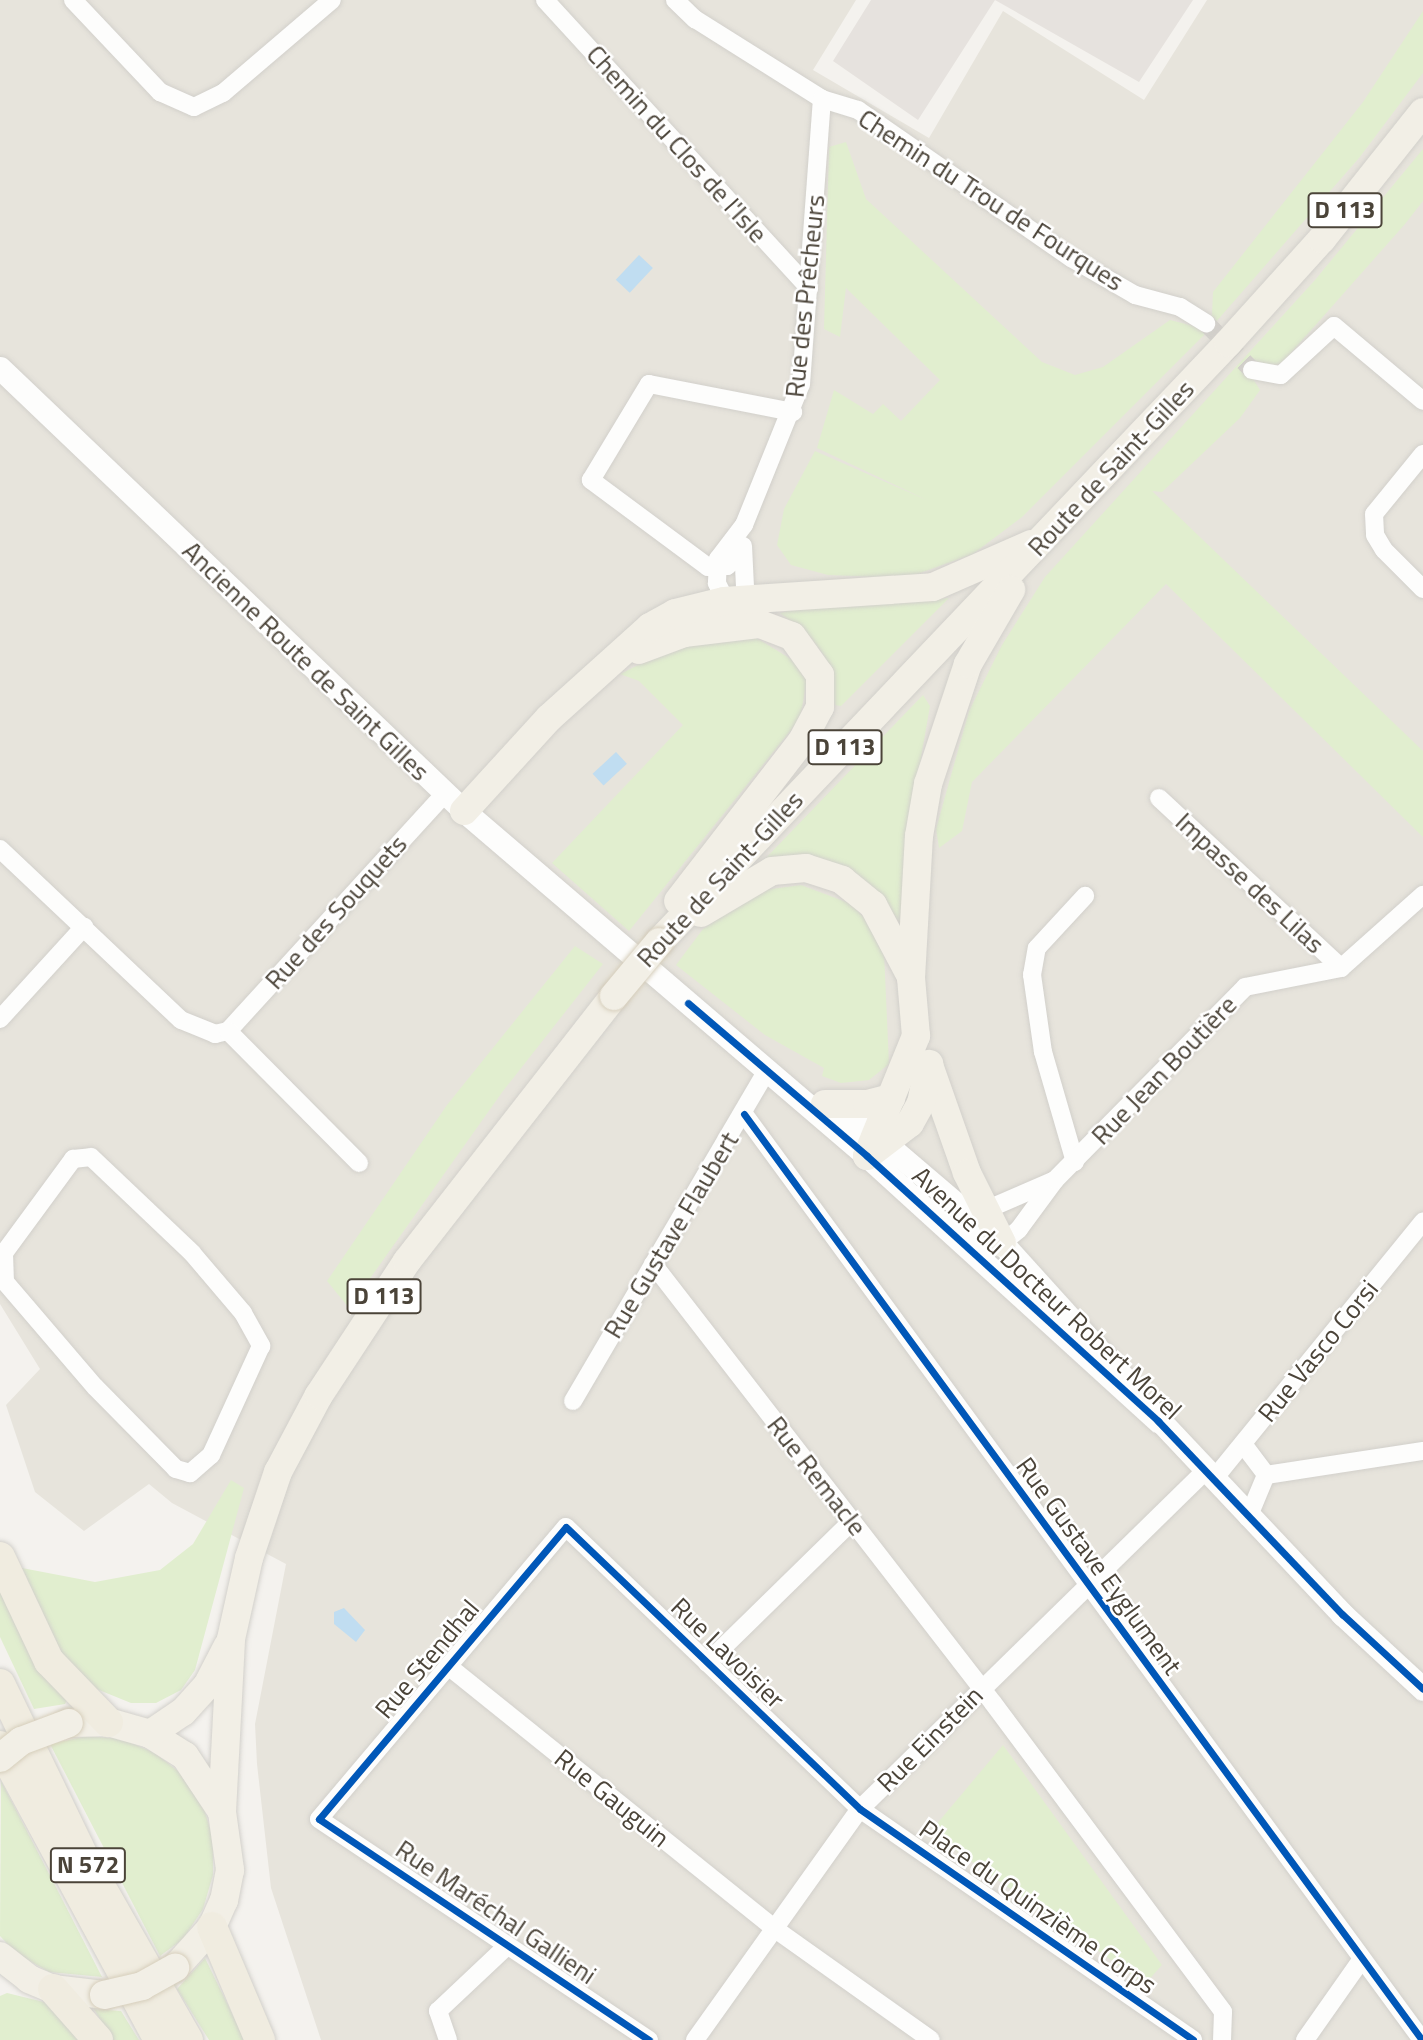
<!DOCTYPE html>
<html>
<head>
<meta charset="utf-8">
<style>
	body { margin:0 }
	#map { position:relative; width:1423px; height:2040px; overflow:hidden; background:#f4f2ee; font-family:"Titillium Web",sans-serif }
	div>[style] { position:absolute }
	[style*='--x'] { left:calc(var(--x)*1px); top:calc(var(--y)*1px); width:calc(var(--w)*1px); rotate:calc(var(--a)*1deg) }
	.residential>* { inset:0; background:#e7e4dc }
	.industrial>* { inset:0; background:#e6e2de }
	.green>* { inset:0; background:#e1eecf }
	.water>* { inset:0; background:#c0ddf1; transform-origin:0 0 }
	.minor-tunnel>* { height:18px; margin-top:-9px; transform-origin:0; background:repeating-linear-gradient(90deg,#d2cfca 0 18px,transparent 0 27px) }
	.roads { filter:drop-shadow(0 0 2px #d2d0cb) drop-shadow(0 0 2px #d2d0cb) }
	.minor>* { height:18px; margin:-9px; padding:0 9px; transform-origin:9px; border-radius:9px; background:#fdfdfc }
	.tertiary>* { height:23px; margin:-11.5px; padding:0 11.5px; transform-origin:11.5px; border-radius:11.5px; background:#fdfdfc }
	.primary>* { height:28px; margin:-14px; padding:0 14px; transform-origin:14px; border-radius:14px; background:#f2efe6 }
	.trunk>* { height:30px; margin:-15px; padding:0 15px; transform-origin:15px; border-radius:15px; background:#f0ece0 }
	.bridges { filter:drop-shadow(0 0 2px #d6cebb) drop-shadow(0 0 2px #d6cebb) }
	.primary-bridge>* { height:28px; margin:-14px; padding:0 14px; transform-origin:14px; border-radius:14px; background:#f2efe6 }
	.cycleway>* { height:7px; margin:-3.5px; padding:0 3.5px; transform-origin:3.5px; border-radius:3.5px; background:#0057b8 }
	span { translate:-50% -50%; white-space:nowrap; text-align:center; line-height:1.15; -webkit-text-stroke:5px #fff; paint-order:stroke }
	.shield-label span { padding:2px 5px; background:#fff; border:2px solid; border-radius:5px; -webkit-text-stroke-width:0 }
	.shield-label { font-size:24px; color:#4b4439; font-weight:700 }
	.street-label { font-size:26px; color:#4b4439 }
</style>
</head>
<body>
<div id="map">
	<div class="residential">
		<div style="clip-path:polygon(0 0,856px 0,813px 70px,929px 138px,1003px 11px,1144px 100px,1207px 0,1423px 0,1423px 2040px,321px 2040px,271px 1888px,257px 1764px,255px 1724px,286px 1564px,172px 1503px,149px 1484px,84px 1531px,35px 1492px,6px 1405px,40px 1369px,0 1304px)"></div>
	</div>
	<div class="industrial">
		<div style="clip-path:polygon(871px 0,1193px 0,1139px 82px,995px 0,918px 120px,833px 61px)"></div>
	</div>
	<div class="green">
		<div style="clip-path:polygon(1423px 11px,1423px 73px,1359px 158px,1208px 331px,1022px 517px,973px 554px,906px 578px,828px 575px,791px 565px,777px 545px,784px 509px,815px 451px,929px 501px,817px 448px,834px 390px,873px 414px,883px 404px,901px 421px,940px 380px,846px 288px,840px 337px,824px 329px,829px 147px,846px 142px,866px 199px,1042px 362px,1075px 375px,1103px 367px,1170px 320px,1202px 328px,1212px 314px,1213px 292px,1363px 102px)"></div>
		<div style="clip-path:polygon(1423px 149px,1423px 201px,1405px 224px,1282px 363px,1249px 372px,1260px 390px,1240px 418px,1162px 492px,1152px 491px,1423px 751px,1423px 837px,1166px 584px,972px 782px,962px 831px,939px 848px,936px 829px,969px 711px,1002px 645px,1045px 577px,1315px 280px)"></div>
		<div style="clip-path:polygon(949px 598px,841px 706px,835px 705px,823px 654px,807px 633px,780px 613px,816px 605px)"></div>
		<div style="clip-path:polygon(755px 637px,794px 661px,807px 680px,800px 719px,629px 931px,552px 863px,683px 725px,639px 681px,620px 674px,671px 649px)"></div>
		<div style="clip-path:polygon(923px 695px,930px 706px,906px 844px,908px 937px,882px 896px,848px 871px,762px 862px)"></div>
		<div style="clip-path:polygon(801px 885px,849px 903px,865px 918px,884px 952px,889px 1064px,869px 1080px,841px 1083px,822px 1076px,824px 1068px,765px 1035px,676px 965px,703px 929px,757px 891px)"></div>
		<div style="clip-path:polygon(575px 946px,603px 964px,503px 1091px,349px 1308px,327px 1281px,447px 1105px)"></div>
		<div style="clip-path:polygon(231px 1480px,244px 1488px,195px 1670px,181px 1690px,156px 1703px,131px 1703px,94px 1688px,65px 1662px,22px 1568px,95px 1582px,160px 1570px,193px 1544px)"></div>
		<div style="clip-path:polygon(0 1580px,67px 1700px,65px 1704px,34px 1709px,0 1637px)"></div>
		<div style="clip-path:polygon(87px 1736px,122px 1739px,155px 1753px,183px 1775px,203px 1805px,213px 1839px,213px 1875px,203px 1909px,183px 1939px,160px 1956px,50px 1744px)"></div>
		<div style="clip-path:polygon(1003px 1745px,1162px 1965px,1145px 1984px,930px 1832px)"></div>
		<div style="clip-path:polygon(1px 1781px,59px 1893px,102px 1977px,49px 1972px,16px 1953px,0 1936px)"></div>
		<div style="clip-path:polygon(205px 1958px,245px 2040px,209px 2040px,177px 1989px)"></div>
		<div style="clip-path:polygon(7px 1993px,48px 2003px,87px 2040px,0 2040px,0 1996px)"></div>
		<div style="clip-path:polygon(94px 2009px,121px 2011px,139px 2040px,112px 2040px)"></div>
	</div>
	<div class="water">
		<div style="left:639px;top:255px;width:19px;height:34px;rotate:43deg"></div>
		<div style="left:616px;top:752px;width:16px;height:32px;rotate:47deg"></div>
		<div style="clip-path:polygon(344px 1608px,365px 1630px,356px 1642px,334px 1624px,334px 1612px)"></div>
	</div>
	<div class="minor-tunnel">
		<div style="--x:1206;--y:323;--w:66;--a:45.6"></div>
	</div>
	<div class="roads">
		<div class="minor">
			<div style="--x:73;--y:0;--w:127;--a:46.6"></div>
			<div style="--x:160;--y:92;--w:37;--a:24"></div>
			<div style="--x:194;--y:107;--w:32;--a:-26"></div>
			<div style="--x:223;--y:93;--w:143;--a:-40.5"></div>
			<div style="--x:545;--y:0;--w:391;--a:47.5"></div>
			<div style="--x:675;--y:0;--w:28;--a:44"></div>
			<div style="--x:695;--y:19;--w:150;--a:32.2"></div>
			<div style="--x:822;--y:99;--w:38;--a:17"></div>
			<div style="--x:858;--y:110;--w:259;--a:34.8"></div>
			<div style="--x:1071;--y:258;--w:74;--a:30"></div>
			<div style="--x:1135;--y:295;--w:47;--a:14.9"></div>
			<div style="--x:1180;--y:307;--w:31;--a:32"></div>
			<div style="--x:1252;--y:370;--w:29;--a:10"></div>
			<div style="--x:1281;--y:375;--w:72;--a:-42.8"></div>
			<div style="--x:1334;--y:326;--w:116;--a:40.1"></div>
			<div style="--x:1423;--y:454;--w:77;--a:129.2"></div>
			<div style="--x:1374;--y:514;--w:21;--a:87"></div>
			<div style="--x:1375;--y:535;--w:17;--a:59"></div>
			<div style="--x:1384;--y:550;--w:55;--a:45"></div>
			<div style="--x:743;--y:546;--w:62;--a:87.2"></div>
			<div style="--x:742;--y:553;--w:20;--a:139"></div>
			<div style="--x:727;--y:566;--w:19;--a:177"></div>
			<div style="--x:708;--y:567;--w:146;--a:-143.4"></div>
			<div style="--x:591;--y:480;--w:112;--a:-58.9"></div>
			<div style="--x:649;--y:384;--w:147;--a:11"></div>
			<div style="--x:729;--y:607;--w:27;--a:-117"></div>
			<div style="--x:717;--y:583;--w:24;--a:-88"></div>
			<div style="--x:718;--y:559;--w:43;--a:-52.6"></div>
			<div style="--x:744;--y:525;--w:152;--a:-68"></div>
			<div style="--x:801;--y:384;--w:286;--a:-85.8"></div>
			<div style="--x:1159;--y:798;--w:249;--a:43"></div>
			<div style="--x:0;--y:849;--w:249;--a:43.4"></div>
			<div style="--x:181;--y:1020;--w:37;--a:22"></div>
			<div style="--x:215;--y:1034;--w:13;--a:-13"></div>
			<div style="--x:228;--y:1031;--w:322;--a:-47.6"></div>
			<div style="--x:0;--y:1019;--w:125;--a:-47.6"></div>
			<div style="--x:228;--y:1031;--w:186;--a:45.2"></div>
			<div style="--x:744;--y:1114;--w:1148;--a:53.79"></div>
			<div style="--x:91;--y:1157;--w:139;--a:43.5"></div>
			<div style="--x:192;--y:1253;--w:79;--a:49.6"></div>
			<div style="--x:243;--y:1313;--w:38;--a:61"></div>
			<div style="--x:261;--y:1346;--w:120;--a:114.6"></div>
			<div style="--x:211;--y:1455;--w:28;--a:139"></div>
			<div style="--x:190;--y:1473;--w:15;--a:-164"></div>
			<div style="--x:176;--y:1469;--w:115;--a:-134.6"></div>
			<div style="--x:95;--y:1387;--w:138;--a:-130.6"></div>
			<div style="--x:5;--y:1282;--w:29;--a:-92"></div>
			<div style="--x:4;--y:1253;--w:117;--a:-53.7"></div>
			<div style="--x:73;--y:1159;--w:18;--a:-6"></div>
			<div style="--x:1075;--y:1162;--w:115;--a:-106.2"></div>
			<div style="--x:1043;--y:1052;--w:78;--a:-98.1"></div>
			<div style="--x:1032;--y:975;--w:27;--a:-80"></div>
			<div style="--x:1037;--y:948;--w:71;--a:-47.3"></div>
			<div style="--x:1055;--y:1180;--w:68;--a:156.5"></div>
			<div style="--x:993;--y:1207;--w:46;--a:132.4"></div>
			<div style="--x:962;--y:1241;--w:40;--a:2.9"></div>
			<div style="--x:1002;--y:1243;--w:22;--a:-39"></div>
			<div style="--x:1019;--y:1229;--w:61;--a:-53.7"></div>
			<div style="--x:1055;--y:1180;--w:271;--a:-45.4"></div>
			<div style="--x:1245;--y:987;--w:98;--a:-11.2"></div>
			<div style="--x:1341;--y:968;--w:110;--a:-41.7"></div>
			<div style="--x:653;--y:1264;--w:555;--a:52.24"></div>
			<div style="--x:993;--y:1703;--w:385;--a:53.3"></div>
			<div style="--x:1223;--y:2012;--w:28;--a:92"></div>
			<div style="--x:573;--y:1401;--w:385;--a:-59.6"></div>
			<div style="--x:1243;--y:1444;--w:39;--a:53"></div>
			<div style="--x:1213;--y:1480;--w:333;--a:-50.9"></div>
			<div style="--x:1248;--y:1518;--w:47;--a:-67.3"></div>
			<div style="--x:1266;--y:1475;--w:159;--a:-8.7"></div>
			<div style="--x:707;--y:1663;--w:203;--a:-44.4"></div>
			<div style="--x:448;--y:1666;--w:420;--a:38.8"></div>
			<div style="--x:775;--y:1929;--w:191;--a:35.4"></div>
			<div style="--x:448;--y:2040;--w:31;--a:-109"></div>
			<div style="--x:438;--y:2011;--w:95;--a:-43.3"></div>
			<div style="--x:649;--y:2040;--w:397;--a:-146.2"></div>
			<div style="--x:319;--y:1819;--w:382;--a:-49.8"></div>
			<div style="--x:566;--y:1527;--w:407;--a:43.8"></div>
			<div style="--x:860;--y:1809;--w:405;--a:34.7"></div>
			<div style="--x:695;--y:2040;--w:284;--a:-54.5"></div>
			<div style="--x:860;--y:1809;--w:483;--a:-44.4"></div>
			<div style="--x:1305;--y:2040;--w:99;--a:-54.9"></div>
		</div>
		<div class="tertiary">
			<div style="--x:0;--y:368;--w:642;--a:43.67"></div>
			<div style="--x:464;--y:811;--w:531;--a:40.57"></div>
			<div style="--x:867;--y:1156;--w:394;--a:42.3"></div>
			<div style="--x:824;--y:1103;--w:74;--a:33.5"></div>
			<div style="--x:886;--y:1144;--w:153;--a:40.5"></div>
			<div style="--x:1002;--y:1243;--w:181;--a:47.9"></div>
			<div style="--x:1149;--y:1409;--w:282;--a:46.7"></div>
			<div style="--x:1342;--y:1614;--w:110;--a:42.8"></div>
		</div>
		<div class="primary">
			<div style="--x:639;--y:650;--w:48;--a:-20.7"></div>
			<div style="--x:684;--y:633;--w:77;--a:-6.8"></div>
			<div style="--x:760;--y:624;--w:34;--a:21"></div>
			<div style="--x:792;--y:636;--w:48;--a:54.3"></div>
			<div style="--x:820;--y:675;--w:32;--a:90"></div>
			<div style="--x:820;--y:707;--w:40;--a:118"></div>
			<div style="--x:801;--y:742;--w:201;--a:127.7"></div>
			<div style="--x:464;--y:811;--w:126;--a:-47.6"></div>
			<div style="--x:549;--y:718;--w:136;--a:-42"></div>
			<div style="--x:650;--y:627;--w:29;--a:-29"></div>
			<div style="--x:675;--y:613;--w:50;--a:-13.8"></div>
			<div style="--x:724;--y:601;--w:209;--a:-3.8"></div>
			<div style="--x:933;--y:587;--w:107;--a:-23.7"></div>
			<div style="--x:701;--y:913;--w:82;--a:-30.6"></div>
			<div style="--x:772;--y:871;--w:34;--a:-5"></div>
			<div style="--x:806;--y:868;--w:38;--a:18"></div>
			<div style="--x:842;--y:880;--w:40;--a:39"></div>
			<div style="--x:873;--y:905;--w:77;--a:62.1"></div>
			<div style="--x:659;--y:942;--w:826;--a:-46.47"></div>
			<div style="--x:1228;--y:343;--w:140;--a:-47.9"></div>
			<div style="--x:1322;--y:239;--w:162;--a:-51.5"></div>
			<div style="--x:929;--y:1065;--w:114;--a:70.6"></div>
			<div style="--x:967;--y:1173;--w:78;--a:63.4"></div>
			<div style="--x:825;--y:1104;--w:42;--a:0"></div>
			<div style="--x:867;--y:1104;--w:25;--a:-14"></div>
			<div style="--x:867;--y:1156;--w:130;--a:-67.8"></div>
			<div style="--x:916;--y:1036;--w:58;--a:-94.9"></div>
			<div style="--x:911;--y:978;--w:142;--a:-86.8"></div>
			<div style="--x:919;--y:836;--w:53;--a:-80.2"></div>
			<div style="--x:928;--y:784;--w:126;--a:-71.6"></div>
			<div style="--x:968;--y:664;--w:86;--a:-59.8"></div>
			<div style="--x:867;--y:1156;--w:54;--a:-37.5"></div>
			<div style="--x:910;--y:1123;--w:23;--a:-61"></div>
			<div style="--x:921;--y:1103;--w:40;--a:-78"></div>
			<div style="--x:69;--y:1723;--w:39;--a:-1"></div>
			<div style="--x:108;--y:1722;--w:44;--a:15.9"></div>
			<div style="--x:150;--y:1734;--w:41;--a:32.2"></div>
			<div style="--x:185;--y:1756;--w:67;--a:56.5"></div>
			<div style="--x:222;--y:1812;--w:59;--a:82.1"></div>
			<div style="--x:230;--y:1870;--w:31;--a:101"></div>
			<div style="--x:224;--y:1900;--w:30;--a:114"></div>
			<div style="--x:212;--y:1927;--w:55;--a:132.1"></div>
			<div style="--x:150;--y:1734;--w:40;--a:-34"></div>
			<div style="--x:183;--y:1712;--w:38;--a:-48"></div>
			<div style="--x:208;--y:1684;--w:42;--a:-62.8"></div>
			<div style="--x:222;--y:1812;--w:173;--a:-87"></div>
			<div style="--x:231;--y:1639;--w:83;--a:-77.5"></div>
			<div style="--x:249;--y:1558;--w:91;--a:-71.4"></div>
			<div style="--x:278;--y:1472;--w:87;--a:-62"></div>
			<div style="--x:319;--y:1395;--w:160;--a:-56.7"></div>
			<div style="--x:407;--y:1261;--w:336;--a:-52"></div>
			<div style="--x:0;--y:1956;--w:37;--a:38"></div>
			<div style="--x:29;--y:1979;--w:26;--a:23"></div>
			<div style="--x:53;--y:1989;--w:51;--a:6.7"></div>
		</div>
		<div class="trunk">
			<div style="--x:0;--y:1557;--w:115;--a:64.8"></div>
			<div style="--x:49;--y:1661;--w:85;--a:46"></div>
			<div style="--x:0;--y:1684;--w:191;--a:64.2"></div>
			<div style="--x:83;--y:1856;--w:212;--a:60.3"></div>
			<div style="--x:0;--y:1746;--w:334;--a:61.6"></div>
			<div style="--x:212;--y:1927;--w:123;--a:67"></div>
			<div style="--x:53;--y:1989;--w:68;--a:48.6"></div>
		</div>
	</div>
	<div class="bridges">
		<div class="primary-bridge">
			<div style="--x:614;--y:996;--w:70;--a:-50.2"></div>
			<div style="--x:0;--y:1758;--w:27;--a:-39"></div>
			<div style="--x:21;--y:1741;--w:51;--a:-20.6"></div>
			<div style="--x:104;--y:1995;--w:39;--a:-13"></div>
			<div style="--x:142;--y:1986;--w:38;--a:-29"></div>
		</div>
	</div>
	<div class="cycleway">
		<div style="--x:688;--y:1003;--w:235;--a:40.5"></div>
		<div style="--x:867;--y:1156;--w:394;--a:42.3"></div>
		<div style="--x:1158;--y:1421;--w:267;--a:46.4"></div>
		<div style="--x:1342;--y:1614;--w:110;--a:42.8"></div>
		<div style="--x:744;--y:1114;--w:1148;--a:53.79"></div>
		<div style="--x:649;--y:2040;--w:397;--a:-146.2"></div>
		<div style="--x:319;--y:1819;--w:382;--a:-49.8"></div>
		<div style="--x:566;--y:1527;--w:407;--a:43.8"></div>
		<div style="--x:860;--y:1809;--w:405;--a:34.7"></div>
	</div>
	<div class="shield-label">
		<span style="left:1345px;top:210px">D 113</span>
		<span style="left:845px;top:747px">D 113</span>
		<span style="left:384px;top:1296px">D 113</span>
		<span style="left:88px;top:1865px">N 572</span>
	</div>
	<div class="street-label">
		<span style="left:677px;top:144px;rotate:48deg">Chemin du Clos de l'Isle</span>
		<span style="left:991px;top:200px;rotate:33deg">Chemin du Trou de Fourques</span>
		<span style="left:805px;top:296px;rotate:-84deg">Rue des Prêcheurs</span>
		<span style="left:1111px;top:468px;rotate:-47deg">Route de Saint-Gilles</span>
		<span style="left:306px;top:661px;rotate:44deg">Ancienne Route de Saint Gilles</span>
		<span style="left:720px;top:879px;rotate:-47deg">Route de Saint-Gilles</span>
		<span style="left:1250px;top:883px;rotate:43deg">Impasse des Lilas</span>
		<span style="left:336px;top:912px;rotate:-48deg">Rue des Souquets</span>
		<span style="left:1164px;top:1070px;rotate:-46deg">Rue Jean Boutière</span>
		<span style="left:671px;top:1235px;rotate:-59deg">Rue Gustave Flaubert</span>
		<span style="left:1047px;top:1293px;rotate:43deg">Avenue du Docteur Robert Morel</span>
		<span style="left:1318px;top:1351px;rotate:-51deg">Rue Vasco Corsi</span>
		<span style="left:817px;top:1476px;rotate:52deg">Rue Remacle</span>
		<span style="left:1099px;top:1566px;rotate:54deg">Rue Gustave Eyglument</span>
		<span style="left:728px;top:1653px;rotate:44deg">Rue Lavoisier</span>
		<span style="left:427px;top:1659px;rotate:-50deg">Rue Stendhal</span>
		<span style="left:930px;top:1739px;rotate:-45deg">Rue Einstein</span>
		<span style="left:612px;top:1798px;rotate:39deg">Rue Gauguin</span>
		<span style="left:1038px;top:1907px;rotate:35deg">Place du Quinzième Corps</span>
		<span style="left:496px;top:1912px;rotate:34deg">Rue Maréchal Gallieni</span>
	</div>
</div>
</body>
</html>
